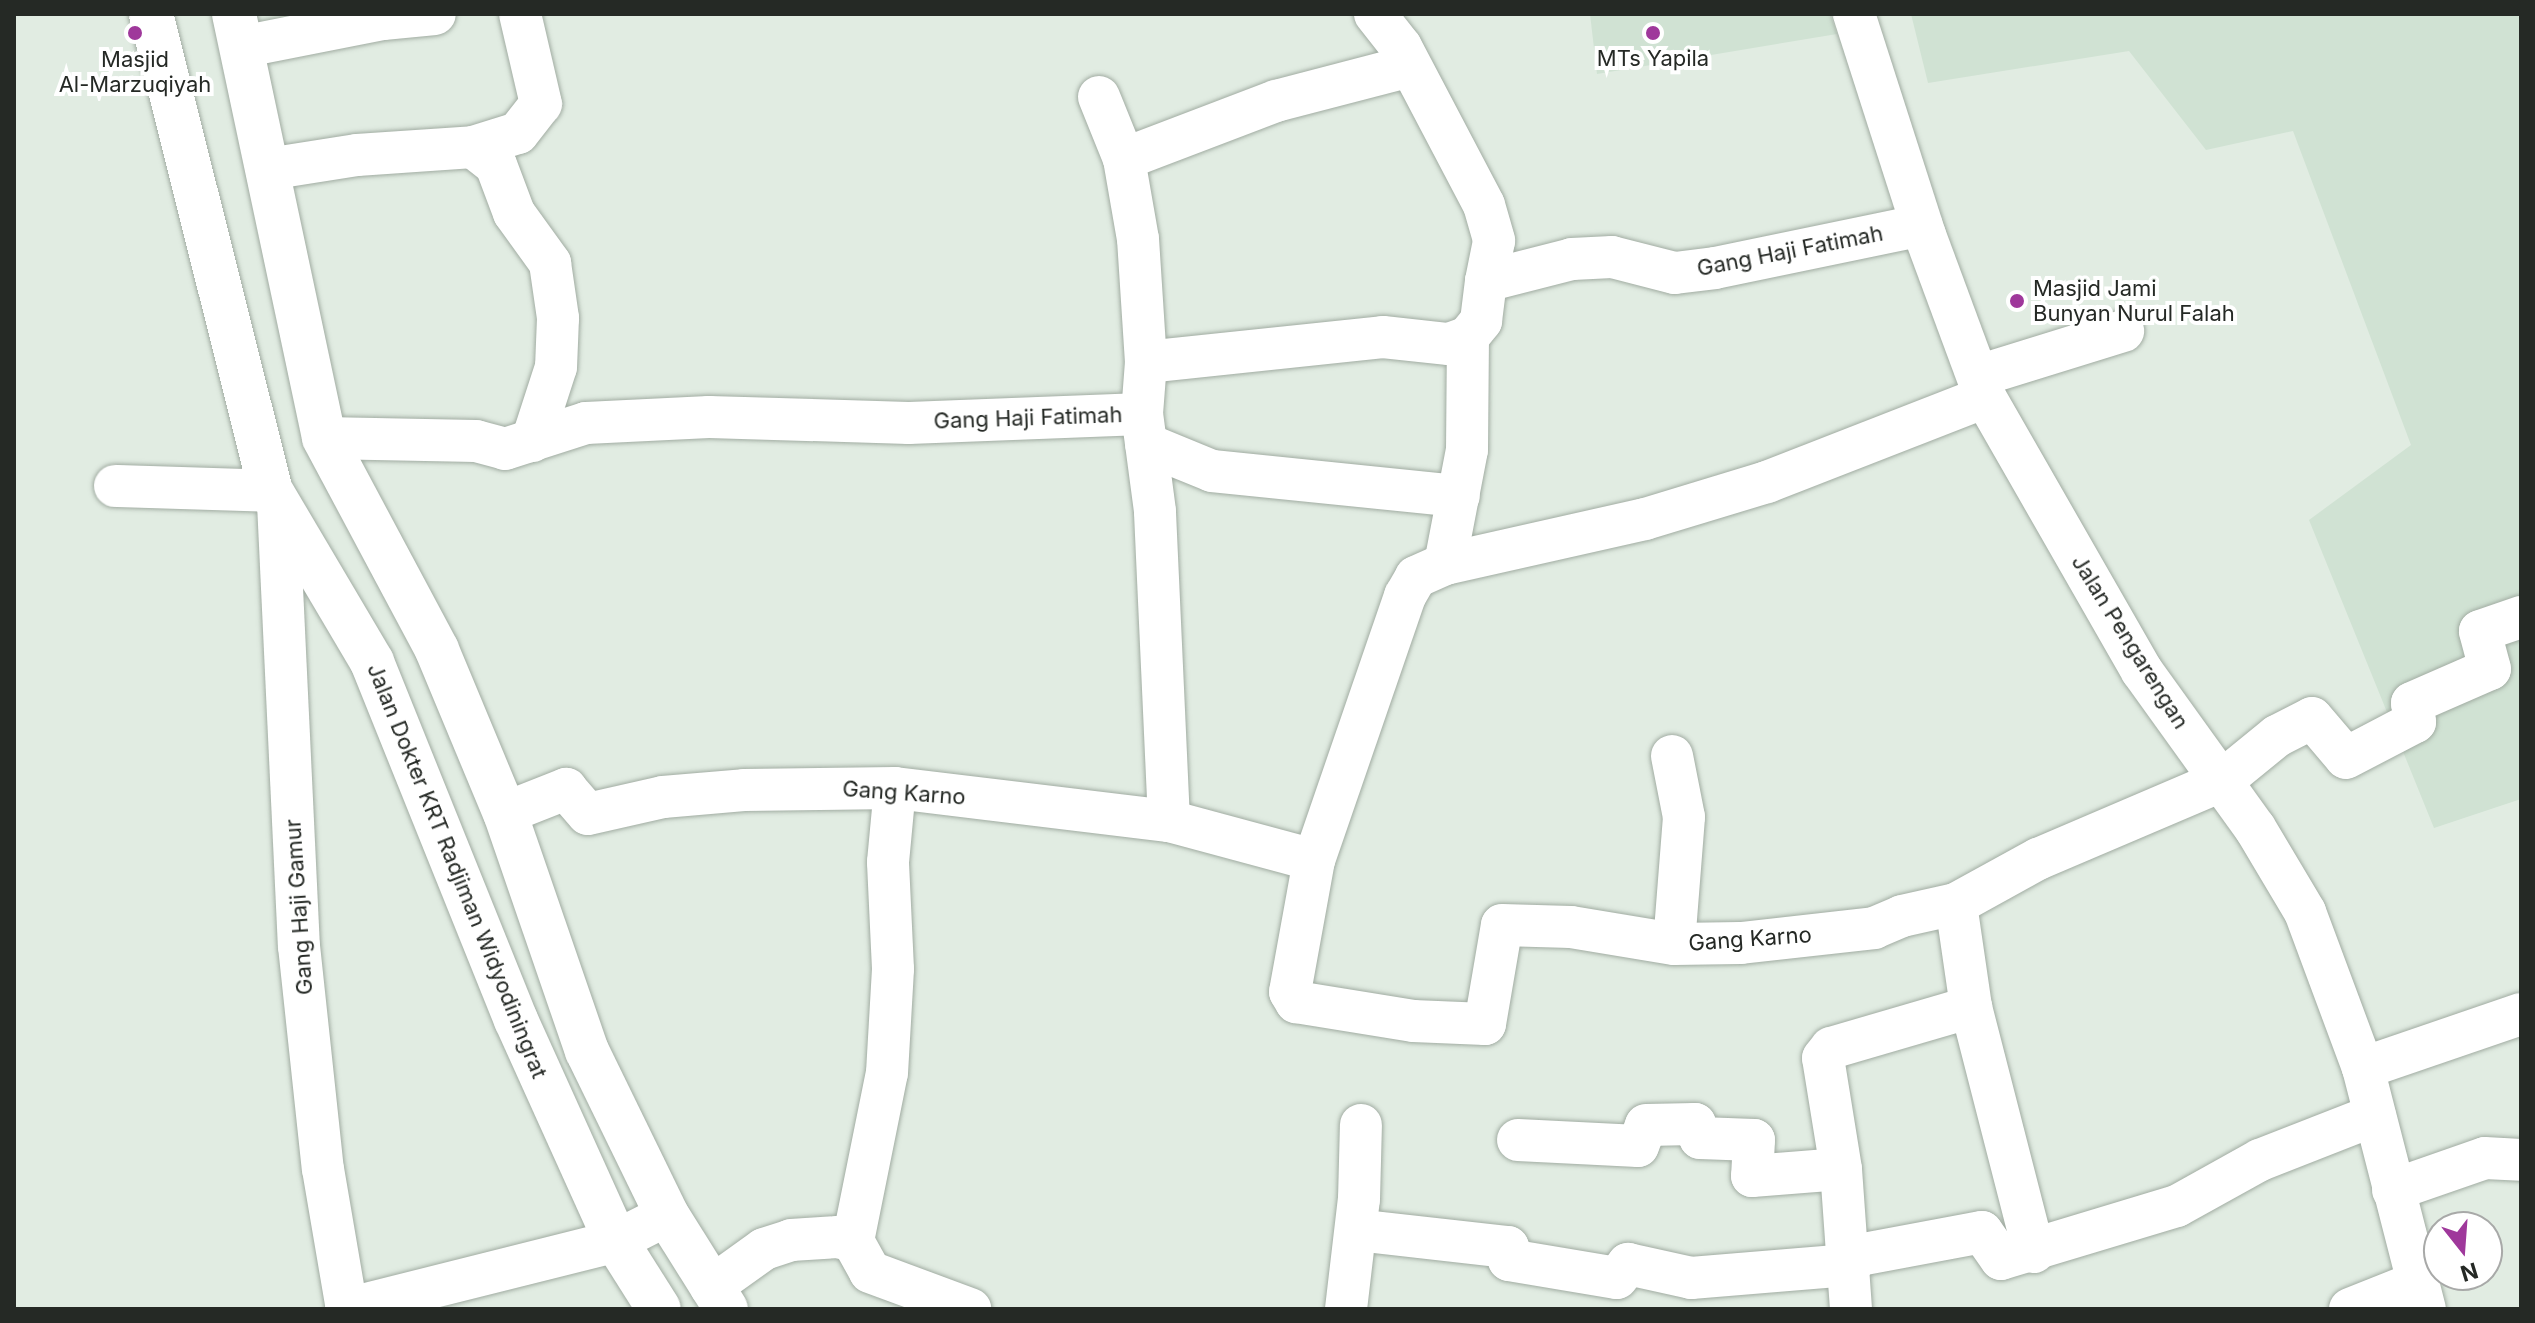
<!DOCTYPE html>
<html>
<head>
<meta charset="utf-8">
<style>
	body { margin:0 }
	#map { position:relative; width:2535px; height:1323px; overflow:hidden; background:#e1ece2; font-family:Inter,sans-serif }
	div>[style] { position:absolute }
	[style*='--x'] { left:calc(var(--x)*1px); top:calc(var(--y)*1px); width:calc(var(--w)*1px); rotate:calc(var(--a)*1deg) }
	.built>* { inset:0; background:#d0e2d3 }
	.roads { filter:drop-shadow(0 0 2px #a1aca2) drop-shadow(0 0 2px #a1aca2) }
	.street>* { height:42px; margin:-21px; padding:0 21px; transform-origin:21px; border-radius:21px; background:#fff }
	.primary>* { height:44px; margin:-22px; padding:0 22px; transform-origin:22px; border-radius:22px; background:#fff }
	.dots>* { width:22px; height:22px; translate:-50% -50%; box-sizing:border-box; border:4px solid #fff; border-radius:50% }
	span { translate:-50% -50%; white-space:nowrap; text-align:center; line-height:1.15; -webkit-text-stroke:8px #fff; paint-order:stroke }
	.poi-label { font-size:22px; color:#252925 }
	.left { translate:0 -50%; text-align:left }
	.street-label { font-size:22px; color:#252925 }
	.frame { position:absolute; inset:0; border:16px solid #252925; pointer-events:none }
	.north { position:absolute; left:2423px; top:1211px; width:80px; height:80px; box-sizing:border-box; background:#fff; border:2px solid #a8a9a8; border-radius:50%; rotate:163deg; font-size:22px; font-weight:700; line-height:32px; text-align:center; color:#252925 }
	.north::after { content:''; display:block; margin:auto; width:28px; height:36px; background:#9f389b; clip-path:polygon(50% 0,100% 100%,50% 72%,0 100%) }
</style>
</head>
<body>
<div id="map">
	<div class="built">
		<div style="clip-path:polygon(1590px 14px,1830px 14px,1837px 34px,1597px 74px)"></div>
		<div style="clip-path:polygon(1911px 14px,2521px 14px,2521px 799px,2434px 828px,2309px 520px,2411px 445px,2293px 131px,2206px 150px,2129px 51px,1928px 83px)"></div>
	</div>
	<div class="roads">
		<div class="street">
			<div style="--x:1375;--y:14;--w:42;--a:51.8"></div>
			<div style="--x:1401;--y:47;--w:178;--a:62.3"></div>
			<div style="--x:1484;--y:205;--w:37;--a:74"></div>
			<div style="--x:1494;--y:241;--w:41;--a:101.3"></div>
			<div style="--x:1854;--y:14;--w:232;--a:72.2"></div>
			<div style="--x:1925;--y:235;--w:173;--a:69.7"></div>
			<div style="--x:1985;--y:397;--w:316;--a:60.2"></div>
			<div style="--x:2142;--y:671;--w:193;--a:54.3"></div>
			<div style="--x:2255;--y:828;--w:98;--a:59.2"></div>
			<div style="--x:2305;--y:912;--w:166;--a:69.6"></div>
			<div style="--x:2363;--y:1068;--w:249;--a:75.6"></div>
			<div style="--x:241;--y:47;--w:145;--a:-11.2"></div>
			<div style="--x:383;--y:19;--w:52;--a:-5.5"></div>
			<div style="--x:1099;--y:97;--w:67;--a:68"></div>
			<div style="--x:1124;--y:159;--w:81;--a:80.1"></div>
			<div style="--x:1138;--y:239;--w:123;--a:86.3"></div>
			<div style="--x:473;--y:147;--w:29;--a:38"></div>
			<div style="--x:496;--y:165;--w:51;--a:69.4"></div>
			<div style="--x:514;--y:213;--w:62;--a:54.2"></div>
			<div style="--x:550;--y:263;--w:56;--a:81.7"></div>
			<div style="--x:558;--y:318;--w:49;--a:92.3"></div>
			<div style="--x:556;--y:367;--w:78;--a:108"></div>
			<div style="--x:1124;--y:159;--w:163;--a:-20.9"></div>
			<div style="--x:1276;--y:101;--w:138;--a:-14.6"></div>
			<div style="--x:268;--y:169;--w:90;--a:-8.9"></div>
			<div style="--x:357;--y:155;--w:116;--a:-3.9"></div>
			<div style="--x:473;--y:147;--w:47;--a:-17.3"></div>
			<div style="--x:518;--y:133;--w:37;--a:-52"></div>
			<div style="--x:541;--y:104;--w:92;--a:-103.1"></div>
			<div style="--x:1978;--y:376;--w:152;--a:-17.2"></div>
			<div style="--x:1985;--y:397;--w:234;--a:158.7"></div>
			<div style="--x:1767;--y:482;--w:127;--a:163.1"></div>
			<div style="--x:1645;--y:519;--w:205;--a:167.3"></div>
			<div style="--x:1445;--y:564;--w:32;--a:156"></div>
			<div style="--x:1416;--y:577;--w:22;--a:120"></div>
			<div style="--x:1405;--y:596;--w:279;--a:109"></div>
			<div style="--x:1314;--y:860;--w:134;--a:100.3"></div>
			<div style="--x:1290;--y:992;--w:12;--a:59"></div>
			<div style="--x:1296;--y:1002;--w:119;--a:9.2"></div>
			<div style="--x:1413;--y:1021;--w:72;--a:2.4"></div>
			<div style="--x:1485;--y:1024;--w:100;--a:-80.3"></div>
			<div style="--x:1502;--y:925;--w:69;--a:1.7"></div>
			<div style="--x:1571;--y:927;--w:104;--a:9.4"></div>
			<div style="--x:1674;--y:944;--w:67;--a:-0.9"></div>
			<div style="--x:1741;--y:943;--w:134;--a:-6.4"></div>
			<div style="--x:1874;--y:928;--w:30;--a:-23"></div>
			<div style="--x:1902;--y:916;--w:55;--a:-12.5"></div>
			<div style="--x:1956;--y:904;--w:94;--a:-28.8"></div>
			<div style="--x:2038;--y:859;--w:201;--a:-23.1"></div>
			<div style="--x:2223;--y:780;--w:70;--a:-39.2"></div>
			<div style="--x:2277;--y:736;--w:39;--a:-27"></div>
			<div style="--x:2312;--y:718;--w:52;--a:49.6"></div>
			<div style="--x:2346;--y:758;--w:78;--a:-27.6"></div>
			<div style="--x:2415;--y:722;--w:19;--a:-99"></div>
			<div style="--x:2412;--y:703;--w:85;--a:-23.6"></div>
			<div style="--x:2490;--y:669;--w:39;--a:-105"></div>
			<div style="--x:2480;--y:631;--w:43;--a:-18.9"></div>
			<div style="--x:324;--y:438;--w:152;--a:1.1"></div>
			<div style="--x:476;--y:441;--w:30;--a:15"></div>
			<div style="--x:505;--y:449;--w:85;--a:-17.8"></div>
			<div style="--x:586;--y:423;--w:123;--a:-2.8"></div>
			<div style="--x:709;--y:417;--w:200;--a:1.7"></div>
			<div style="--x:909;--y:423;--w:233;--a:-2.2"></div>
			<div style="--x:1146;--y:444;--w:71;--a:22.2"></div>
			<div style="--x:1212;--y:471;--w:248;--a:5.8"></div>
			<div style="--x:115;--y:486;--w:156;--a:1.8"></div>
			<div style="--x:278;--y:503;--w:443;--a:87.3"></div>
			<div style="--x:299;--y:946;--w:224;--a:83.9"></div>
			<div style="--x:323;--y:1169;--w:142;--a:80.3"></div>
			<div style="--x:1445;--y:564;--w:116;--a:-79.1"></div>
			<div style="--x:1467;--y:450;--w:113;--a:-89.5"></div>
			<div style="--x:1672;--y:756;--w:62;--a:78.9"></div>
			<div style="--x:1684;--y:817;--w:127;--a:94.5"></div>
			<div style="--x:505;--y:813;--w:66;--a:-21.5"></div>
			<div style="--x:566;--y:789;--w:33;--a:49"></div>
			<div style="--x:588;--y:814;--w:77;--a:-12.8"></div>
			<div style="--x:663;--y:797;--w:81;--a:-4.9"></div>
			<div style="--x:744;--y:790;--w:151;--a:-0.8"></div>
			<div style="--x:895;--y:788;--w:276;--a:6.9"></div>
			<div style="--x:1169;--y:821;--w:150;--a:15.1"></div>
			<div style="--x:1169;--y:821;--w:310;--a:-92.6"></div>
			<div style="--x:1155;--y:511;--w:98;--a:-97.6"></div>
			<div style="--x:1142;--y:414;--w:52;--a:-85.6"></div>
			<div style="--x:1146;--y:362;--w:238;--a:-6"></div>
			<div style="--x:1383;--y:337;--w:66;--a:6.1"></div>
			<div style="--x:1449;--y:344;--w:20;--a:-20"></div>
			<div style="--x:1468;--y:337;--w:21;--a:-51"></div>
			<div style="--x:1481;--y:321;--w:40;--a:-82.9"></div>
			<div style="--x:1486;--y:281;--w:89;--a:-14.3"></div>
			<div style="--x:1572;--y:259;--w:40;--a:-2.9"></div>
			<div style="--x:1612;--y:257;--w:65;--a:14.3"></div>
			<div style="--x:1675;--y:273;--w:40;--a:-7.1"></div>
			<div style="--x:1715;--y:268;--w:211;--a:-11.7"></div>
			<div style="--x:1956;--y:904;--w:104;--a:81.7"></div>
			<div style="--x:1971;--y:1007;--w:253;--a:75.6"></div>
			<div style="--x:2363;--y:1068;--w:167;--a:-18.9"></div>
			<div style="--x:1518;--y:1140;--w:120;--a:2.9"></div>
			<div style="--x:1638;--y:1146;--w:22;--a:-69"></div>
			<div style="--x:1646;--y:1125;--w:49;--a:-1.2"></div>
			<div style="--x:1695;--y:1124;--w:15;--a:70"></div>
			<div style="--x:1700;--y:1138;--w:54;--a:2.1"></div>
			<div style="--x:1754;--y:1140;--w:36;--a:93"></div>
			<div style="--x:1752;--y:1176;--w:89;--a:-4.5"></div>
			<div style="--x:2393;--y:1190;--w:97;--a:-19.2"></div>
			<div style="--x:2485;--y:1158;--w:36;--a:3"></div>
			<div style="--x:1356;--y:1230;--w:153;--a:6.4"></div>
			<div style="--x:1508;--y:1247;--w:13;--a:86"></div>
			<div style="--x:1509;--y:1260;--w:109;--a:9.5"></div>
			<div style="--x:1617;--y:1278;--w:18;--a:-52"></div>
			<div style="--x:1628;--y:1264;--w:65;--a:12.5"></div>
			<div style="--x:1691;--y:1278;--w:160;--a:-4.7"></div>
			<div style="--x:1850;--y:1265;--w:13;--a:-48"></div>
			<div style="--x:1859;--y:1255;--w:125;--a:-10.6"></div>
			<div style="--x:1982;--y:1232;--w:33;--a:55"></div>
			<div style="--x:2001;--y:1259;--w:184;--a:-16.8"></div>
			<div style="--x:2177;--y:1206;--w:95;--a:-29"></div>
			<div style="--x:2260;--y:1160;--w:123;--a:-21.4"></div>
			<div style="--x:853;--y:1241;--w:171;--a:-78.6"></div>
			<div style="--x:887;--y:1073;--w:104;--a:-86.7"></div>
			<div style="--x:893;--y:969;--w:107;--a:-92.7"></div>
			<div style="--x:888;--y:862;--w:74;--a:-84.6"></div>
			<div style="--x:711;--y:1287;--w:65;--a:-35.6"></div>
			<div style="--x:764;--y:1249;--w:28;--a:-18"></div>
			<div style="--x:791;--y:1240;--w:47;--a:-3.7"></div>
			<div style="--x:838;--y:1237;--w:16;--a:15"></div>
			<div style="--x:853;--y:1241;--w:35;--a:61"></div>
			<div style="--x:870;--y:1272;--w:107;--a:20.3"></div>
			<div style="--x:346;--y:1309;--w:278;--a:-14.1"></div>
			<div style="--x:616;--y:1241;--w:57;--a:-27"></div>
			<div style="--x:1346;--y:1309;--w:111;--a:-83.3"></div>
			<div style="--x:1359;--y:1199;--w:74;--a:-88.5"></div>
			<div style="--x:1851;--y:1309;--w:140;--a:-94.1"></div>
			<div style="--x:1841;--y:1169;--w:112;--a:-99.2"></div>
			<div style="--x:1823;--y:1058;--w:13;--a:-51"></div>
			<div style="--x:1831;--y:1048;--w:146;--a:-16.3"></div>
			<div style="--x:2350;--y:1309;--w:73;--a:-21.7"></div>
		</div>
		<div class="primary">
			<div style="--x:151;--y:14;--w:492;--a:75.9"></div>
			<div style="--x:271;--y:491;--w:199;--a:59.4"></div>
			<div style="--x:372;--y:662;--w:386;--a:68.1"></div>
			<div style="--x:516;--y:1020;--w:243;--a:65.7"></div>
			<div style="--x:616;--y:1241;--w:80;--a:57.7"></div>
			<div style="--x:234;--y:14;--w:433;--a:78"></div>
			<div style="--x:324;--y:438;--w:240;--a:61.9"></div>
			<div style="--x:437;--y:650;--w:177;--a:67.4"></div>
			<div style="--x:505;--y:813;--w:252;--a:71"></div>
			<div style="--x:587;--y:1051;--w:182;--a:64"></div>
			<div style="--x:667;--y:1215;--w:111;--a:57.9"></div>
		</div>
	</div>
	<div class="dots">
		<div style="left:135px;top:33px;background:#9f389b"></div>
		<div style="left:1653px;top:33px;background:#9f389b"></div>
		<div style="left:2017px;top:301px;background:#9f389b"></div>
	</div>
	<div class="poi-label">
		<span style="left:135px;top:72px">Masjid<br>Al-Marzuqiyah</span>
		<span style="left:1653px;top:59px">MTs Yapila</span>
		<span class="left" style="left:2033px;top:301px">Masjid Jami<br>Bunyan Nurul Falah</span>
	</div>
	<div class="street-label">
		<span style="left:1790px;top:251px;rotate:-11deg">Gang Haji Fatimah</span>
		<span style="left:1028px;top:418px;rotate:-2deg">Gang Haji Fatimah</span>
		<span style="left:2130px;top:642px;rotate:58deg">Jalan Pengarengan</span>
		<span style="left:904px;top:793px;rotate:4deg">Gang Karno</span>
		<span style="left:457px;top:871px;rotate:68deg">Jalan Dokter KRT Radjiman Widyodiningrat</span>
		<span style="left:299px;top:907px;rotate:-94deg">Gang Haji Gamur</span>
		<span style="left:1750px;top:939px;rotate:-4deg">Gang Karno</span>
	</div>
	<div class="frame"></div>
	<div class="north">N</div>
</div>
</body>
</html>
